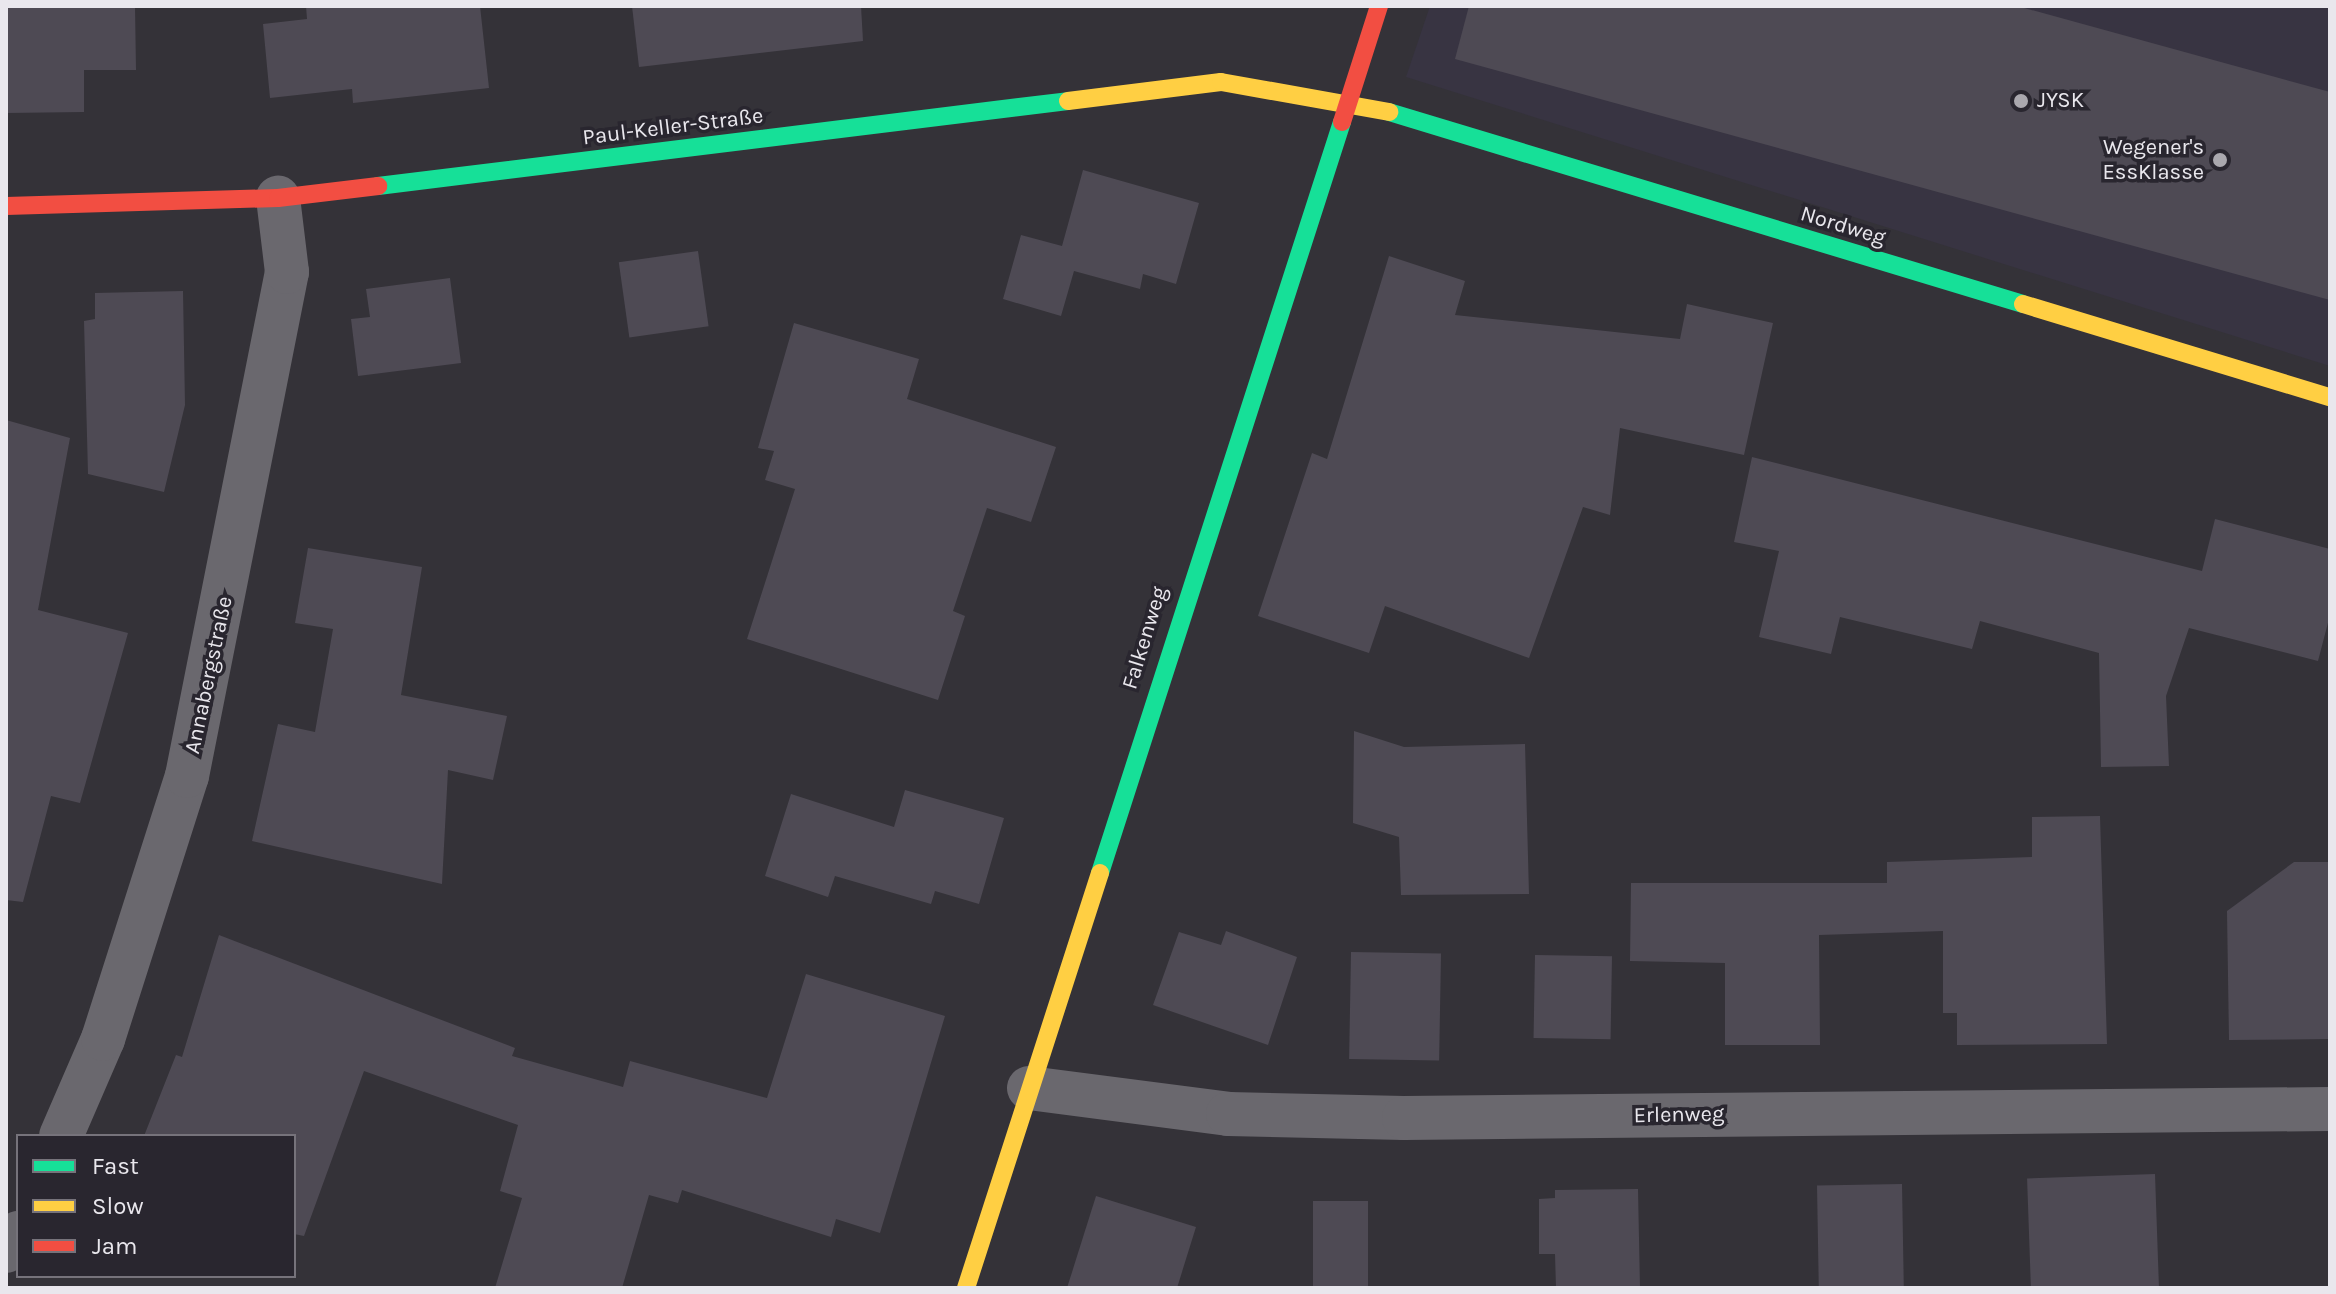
<!DOCTYPE html>
<html>
<head>
<meta charset="utf-8">
<style>
	body { margin:0 }
	#map { position:relative; width:2336px; height:1294px; overflow:hidden; background:#343238; font-family:Karla,sans-serif }
	div>[style] { position:absolute }
	[style*='--x'] { left:calc(var(--x)*1px); top:calc(var(--y)*1px); width:calc(var(--w)*1px); rotate:calc(var(--a)*1deg) }
	.built>* { inset:0; background:#383442 }
	.building>* { inset:0; background:#4e4a54; transform-origin:0 0 }
	.street>* { height:44px; margin:-22px; padding:0 22px; transform-origin:22px; border-radius:22px; background:#6a686e }
	.fast>* { height:18px; margin:-9px; padding:0 9px; transform-origin:9px; border-radius:9px; background:#16e098 }
	.slow>* { height:18px; margin:-9px; padding:0 9px; transform-origin:9px; border-radius:9px; background:#ffcf43 }
	.jam>* { height:18px; margin:-9px; padding:0 9px; transform-origin:9px; border-radius:9px; background:#f24e42 }
	.dots>* { width:22px; height:22px; translate:-50% -50%; box-sizing:border-box; border:4px solid #29262f; border-radius:50% }
	span { translate:-50% -50%; white-space:nowrap; text-align:center; line-height:1.15; -webkit-text-stroke:7px #29262f; paint-order:stroke }
	.poi-label { font-size:22px; color:#e9e7ed }
	.left { translate:0 -50%; text-align:left }
	.right { translate:-100% -50%; text-align:right }
	.street-label { font-size:22px; color:#e9e7ed }
	.frame { position:absolute; inset:0; border:8px solid #e9e7ed; pointer-events:none }
	.legend { position:absolute; left:16px; top:1134px; width:280px; height:144px; box-sizing:border-box; background:#29262f; border:2px solid #76737b; margin:0; padding:10px 14px; list-style:none; font-size:24px; color:#e9e7ed }
	.legend li { display:flex; align-items:center; gap:16px; height:40px }
	.legend b { width:40px; border:2px solid #76737b }
</style>
</head>
<body>
<div id="map">
	<div class="built">
		<div style="clip-path:polygon(1430px 6px,2330px 6px,2330px 366px,1406px 77px)"></div>
	</div>
	<div class="building">
		<div style="clip-path:polygon(6px 6px,135px 6px,136px 70px,84px 70px,84px 112px,6px 113px)"></div>
		<div style="clip-path:polygon(306px 6px,480px 6px,489px 88px,353px 103px,352px 89px,270px 98px,263px 24px,307px 19px)"></div>
		<div style="clip-path:polygon(632px 6px,861px 6px,863px 41px,639px 67px)"></div>
		<div style="clip-path:polygon(1469px 6px,2017px 6px,2330px 92px,2330px 300px,1455px 59px)"></div>
		<div style="clip-path:polygon(1083px 170px,1199px 203px,1176px 284px,1143px 274px,1140px 289px,1074px 271px,1061px 316px,1003px 299px,1021px 235px,1062px 246px)"></div>
		<div style="left:698px;top:251px;width:76px;height:80px;rotate:82deg"></div>
		<div style="clip-path:polygon(1389px 256px,1465px 281px,1455px 315px,1680px 339px,1687px 304px,1773px 323px,1744px 455px,1620px 428px,1610px 515px,1583px 507px,1529px 658px,1385px 606px,1369px 653px,1258px 616px,1312px 453px,1327px 459px)"></div>
		<div style="clip-path:polygon(450px 278px,461px 363px,358px 376px,351px 319px,370px 317px,366px 289px)"></div>
		<div style="clip-path:polygon(183px 291px,185px 405px,164px 492px,88px 474px,84px 321px,95px 319px,95px 293px)"></div>
		<div style="clip-path:polygon(794px 323px,919px 359px,907px 399px,1056px 447px,1031px 522px,987px 508px,953px 611px,965px 616px,938px 700px,747px 639px,795px 489px,765px 480px,774px 451px,758px 448px)"></div>
		<div style="clip-path:polygon(6px 420px,70px 438px,38px 610px,128px 633px,80px 803px,51px 796px,23px 902px,6px 900px)"></div>
		<div style="clip-path:polygon(1752px 457px,2202px 571px,2215px 519px,2330px 549px,2330px 615px,2318px 661px,2189px 628px,2166px 696px,2169px 766px,2101px 767px,2099px 653px,1980px 621px,1972px 649px,1840px 617px,1831px 654px,1759px 637px,1779px 551px,1734px 542px)"></div>
		<div style="clip-path:polygon(308px 548px,422px 567px,401px 695px,507px 716px,493px 780px,448px 770px,442px 884px,252px 841px,278px 724px,315px 732px,333px 629px,295px 623px)"></div>
		<div style="clip-path:polygon(1354px 731px,1404px 747px,1525px 744px,1529px 894px,1401px 895px,1399px 837px,1353px 823px)"></div>
		<div style="clip-path:polygon(905px 790px,1004px 818px,979px 904px,935px 891px,931px 904px,835px 876px,828px 897px,765px 876px,791px 794px,894px 827px)"></div>
		<div style="clip-path:polygon(2100px 816px,2107px 1044px,1957px 1045px,1957px 1013px,1943px 1013px,1943px 931px,1819px 935px,1820px 1045px,1725px 1045px,1725px 963px,1630px 961px,1631px 883px,1887px 883px,1887px 862px,2032px 857px,2032px 817px)"></div>
		<div style="clip-path:polygon(2294px 862px,2330px 862px,2330px 1039px,2229px 1040px,2227px 911px)"></div>
		<div style="clip-path:polygon(1226px 931px,1297px 957px,1268px 1045px,1153px 1005px,1179px 932px,1221px 945px)"></div>
		<div style="clip-path:polygon(219px 935px,515px 1048px,512px 1056px,623px 1087px,630px 1061px,767px 1098px,806px 974px,945px 1016px,880px 1233px,836px 1219px,831px 1237px,682px 1190px,678px 1203px,649px 1195px,622px 1288px,495px 1288px,522px 1198px,500px 1191px,518px 1125px,364px 1071px,304px 1236px,294px 1234px,294px 1136px,144px 1136px,176px 1055px,182px 1057px)"></div>
		<div style="left:1351px;top:952px;width:90px;height:107px;rotate:1deg"></div>
		<div style="left:1535px;top:955px;width:77px;height:83px;rotate:1deg"></div>
		<div style="left:2155px;top:1174px;width:114px;height:128px;rotate:88deg"></div>
		<div style="left:1902px;top:1184px;width:102px;height:85px;rotate:89deg"></div>
		<div style="clip-path:polygon(1638px 1189px,1640px 1288px,1556px 1288px,1555px 1254px,1539px 1254px,1539px 1199px,1555px 1198px,1555px 1190px)"></div>
		<div style="clip-path:polygon(1096px 1196px,1196px 1227px,1177px 1288px,1067px 1288px)"></div>
		<div style="left:1313px;top:1201px;width:55px;height:87px"></div>
	</div>
	<div class="street">
		<div style="--x:1029;--y:1088;--w:201;--a:7.4"></div>
		<div style="--x:1228;--y:1114;--w:176;--a:1.3"></div>
		<div style="--x:1404;--y:1118;--w:926;--a:-0.56"></div>
		<div style="--x:61;--y:1136;--w:106;--a:-66.6"></div>
		<div style="--x:103;--y:1039;--w:276;--a:-72.3"></div>
		<div style="--x:187;--y:776;--w:514;--a:-78.78"></div>
		<div style="--x:287;--y:272;--w:75;--a:-96.9"></div>
		<div style="--x:6;--y:1251;--w:22;--a:-56"></div>
	</div>
	<div class="fast">
		<div style="--x:1389;--y:112;--w:662;--a:16.85"></div>
		<div style="--x:378;--y:186;--w:695;--a:-7.02"></div>
		<div style="--x:1100;--y:873;--w:789;--a:-72.14"></div>
	</div>
	<div class="slow">
		<div style="--x:1068;--y:101;--w:154;--a:-7.1"></div>
		<div style="--x:1221;--y:82;--w:171;--a:10.1"></div>
		<div style="--x:2023;--y:304;--w:321;--a:16.9"></div>
		<div style="--x:966;--y:1288;--w:436;--a:-72.1"></div>
	</div>
	<div class="jam">
		<div style="--x:1342;--y:122;--w:122;--a:-72.3"></div>
		<div style="--x:6;--y:206;--w:272;--a:-1.7"></div>
		<div style="--x:278;--y:198;--w:101;--a:-6.8"></div>
	</div>
	<div class="dots">
		<div style="left:2021px;top:101px;background:#aaa8ae"></div>
		<div style="left:2220px;top:160px;background:#aaa8ae"></div>
	</div>
	<div class="poi-label">
		<span class="left" style="left:2037px;top:101px">JYSK</span>
		<span class="right" style="left:2204px;top:160px">Wegener's<br>EssKlasse</span>
	</div>
	<div class="street-label">
		<span style="left:673px;top:127px;rotate:-7deg">Paul-Keller-Straße</span>
		<span style="left:1843px;top:226px;rotate:17deg">Nordweg</span>
		<span style="left:1145px;top:638px;rotate:-73deg">Falkenweg</span>
		<span style="left:209px;top:675px;rotate:-78deg">Annabergstraße</span>
		<span style="left:1679px;top:1115px;rotate:-1deg">Erlenweg</span>
	</div>
	<div class="frame"></div>
	<ul class="legend">
	<li><b style="height:10px;background:#16e098"></b>Fast</li>
	<li><b style="height:10px;background:#ffcf43"></b>Slow</li>
	<li><b style="height:10px;background:#f24e42"></b>Jam</li>
	</ul>
</div>
</body>
</html>
